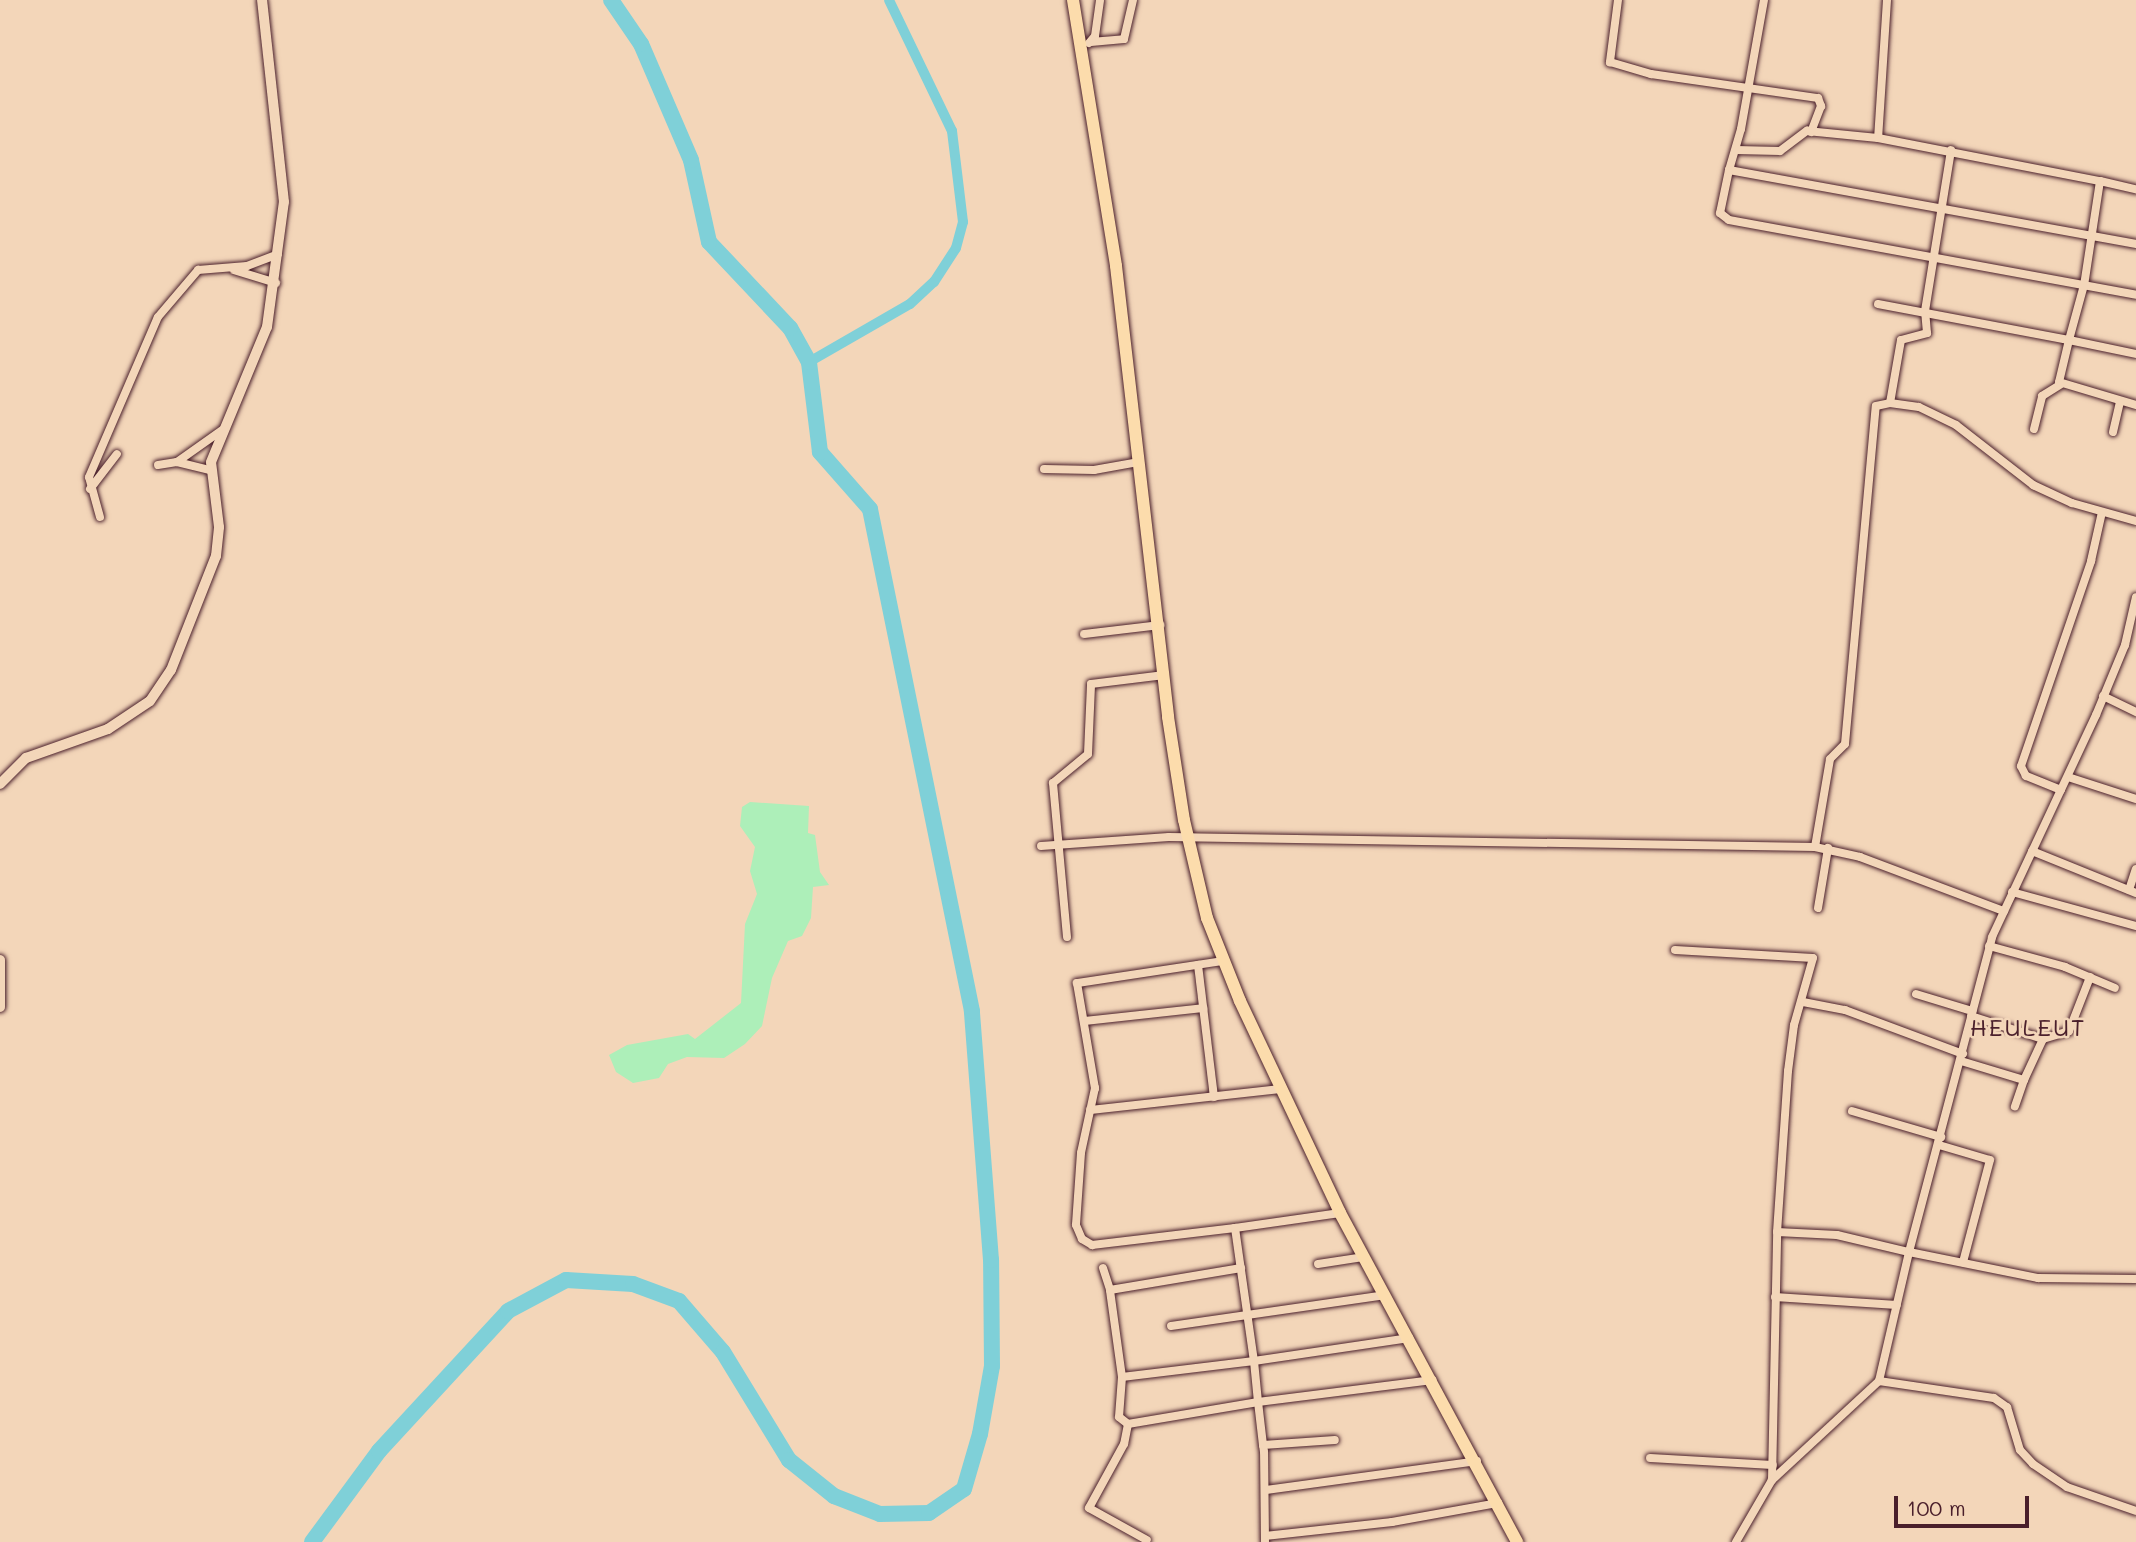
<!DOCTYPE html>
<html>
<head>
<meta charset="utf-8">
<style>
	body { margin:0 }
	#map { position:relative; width:2136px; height:1542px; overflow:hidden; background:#f3d6b9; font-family:Mali,sans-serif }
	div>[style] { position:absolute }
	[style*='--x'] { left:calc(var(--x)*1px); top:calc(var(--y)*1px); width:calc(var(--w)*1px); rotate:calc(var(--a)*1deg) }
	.green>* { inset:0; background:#adefb9 }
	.canal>* { height:10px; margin:-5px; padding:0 5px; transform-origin:5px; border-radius:5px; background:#7fd0d8 }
	.river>* { height:16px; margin:-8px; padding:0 8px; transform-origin:8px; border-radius:8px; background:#7fd0d8 }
	.roads { filter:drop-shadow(0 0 2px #4a1f2b) drop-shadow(0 0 2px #4a1f2b) }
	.minor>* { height:8px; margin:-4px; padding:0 4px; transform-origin:4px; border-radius:4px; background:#f3d6b9 }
	.tertiary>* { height:10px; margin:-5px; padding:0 5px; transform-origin:5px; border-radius:5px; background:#f3d6b9 }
	.primary>* { height:12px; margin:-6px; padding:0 6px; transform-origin:6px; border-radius:6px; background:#fcdcac }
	span { translate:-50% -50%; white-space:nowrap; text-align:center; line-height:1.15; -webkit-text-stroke:5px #f3d6b9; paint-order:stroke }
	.quarter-label { font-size:24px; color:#4a1f2b; letter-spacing:2px }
	.scale { position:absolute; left:1894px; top:1496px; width:135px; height:32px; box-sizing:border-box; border:4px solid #4a1f2b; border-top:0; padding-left:9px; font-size:21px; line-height:24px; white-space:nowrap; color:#4a1f2b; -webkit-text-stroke:5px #f3d6b9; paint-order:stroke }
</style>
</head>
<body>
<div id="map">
	<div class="green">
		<div style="clip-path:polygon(750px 802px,809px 806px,808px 833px,815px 835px,820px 872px,829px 885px,813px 887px,811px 918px,802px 936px,788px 941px,772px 978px,762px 1026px,745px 1044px,724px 1058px,687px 1057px,668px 1064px,659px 1078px,633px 1083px,616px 1072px,609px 1055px,627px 1045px,688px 1034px,695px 1039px,741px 1003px,745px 924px,757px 894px,750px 871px,755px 847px,740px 826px,742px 807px)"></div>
	</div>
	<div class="canal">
		<div style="--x:809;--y:362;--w:116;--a:-29.9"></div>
		<div style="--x:910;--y:304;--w:33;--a:-43"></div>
		<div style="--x:934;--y:282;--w:40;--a:-57.1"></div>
		<div style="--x:956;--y:248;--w:27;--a:-75"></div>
		<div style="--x:963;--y:222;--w:92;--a:-96.9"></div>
		<div style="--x:952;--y:131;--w:145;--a:-115.7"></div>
	</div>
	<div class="river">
		<div style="--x:312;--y:1542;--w:113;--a:-53.6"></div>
		<div style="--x:379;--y:1451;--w:190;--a:-47.3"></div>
		<div style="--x:508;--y:1311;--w:66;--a:-28.1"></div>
		<div style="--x:566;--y:1280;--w:67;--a:3.4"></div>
		<div style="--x:633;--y:1284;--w:49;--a:20.3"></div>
		<div style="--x:679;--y:1301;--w:67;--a:49.2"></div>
		<div style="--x:723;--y:1352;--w:127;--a:58.6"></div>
		<div style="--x:789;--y:1460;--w:58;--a:38.7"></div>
		<div style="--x:834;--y:1496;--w:49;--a:21.4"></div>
		<div style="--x:880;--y:1514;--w:49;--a:-1.2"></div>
		<div style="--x:929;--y:1513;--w:42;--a:-34.4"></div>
		<div style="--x:964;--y:1489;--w:57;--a:-73.8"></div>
		<div style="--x:980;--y:1434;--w:69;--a:-80"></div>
		<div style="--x:992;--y:1366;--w:106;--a:-90.5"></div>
		<div style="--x:991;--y:1260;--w:250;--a:-94.4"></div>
		<div style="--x:972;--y:1011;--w:512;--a:-101.49"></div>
		<div style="--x:870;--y:509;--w:76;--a:-131.3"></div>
		<div style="--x:820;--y:452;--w:91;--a:-97"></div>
		<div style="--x:809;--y:362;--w:39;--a:-119"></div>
		<div style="--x:790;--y:328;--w:118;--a:-133.3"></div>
		<div style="--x:709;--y:242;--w:84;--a:-102.4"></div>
		<div style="--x:691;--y:160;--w:126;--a:-113.3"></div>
		<div style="--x:641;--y:44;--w:53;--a:-124.3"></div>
	</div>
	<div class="roads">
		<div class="minor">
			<div style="--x:1618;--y:0;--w:63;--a:97.4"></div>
			<div style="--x:1610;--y:62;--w:43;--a:16.3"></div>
			<div style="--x:1651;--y:74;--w:169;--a:8.2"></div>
			<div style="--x:1818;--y:98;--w:9;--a:69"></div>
			<div style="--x:1821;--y:106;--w:28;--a:111"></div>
			<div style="--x:1764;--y:0;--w:131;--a:100.1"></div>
			<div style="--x:1741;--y:129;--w:43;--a:106.3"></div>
			<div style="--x:1729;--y:170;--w:414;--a:10.3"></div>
			<div style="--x:1887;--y:0;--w:138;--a:93.7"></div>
			<div style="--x:1878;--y:138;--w:226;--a:11"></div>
			<div style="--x:2100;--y:181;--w:105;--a:98.7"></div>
			<div style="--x:2084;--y:285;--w:57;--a:105.3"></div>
			<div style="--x:2069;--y:340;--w:68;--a:11.8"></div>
			<div style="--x:1091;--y:42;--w:33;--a:-5"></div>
			<div style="--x:1124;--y:39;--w:40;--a:-77"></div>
			<div style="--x:1089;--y:43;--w:9;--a:-49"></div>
			<div style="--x:1095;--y:36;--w:36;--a:-82"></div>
			<div style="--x:1736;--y:150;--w:44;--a:1.3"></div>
			<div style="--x:1780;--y:151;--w:34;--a:-37"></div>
			<div style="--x:1807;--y:131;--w:71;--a:5.6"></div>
			<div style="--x:1729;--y:170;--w:44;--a:101.8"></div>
			<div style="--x:1720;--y:213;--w:11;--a:38"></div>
			<div style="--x:1729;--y:220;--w:414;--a:10.4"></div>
			<div style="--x:2100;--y:181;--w:37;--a:13"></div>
			<div style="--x:234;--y:270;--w:44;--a:17.2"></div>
			<div style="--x:1878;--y:304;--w:194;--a:10.7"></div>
			<div style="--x:2069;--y:340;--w:43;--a:103.4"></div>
			<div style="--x:2059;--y:382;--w:80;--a:16.6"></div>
			<div style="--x:1890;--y:403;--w:29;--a:8"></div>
			<div style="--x:1919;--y:407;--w:41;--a:25.9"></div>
			<div style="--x:1956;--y:425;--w:98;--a:37.9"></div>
			<div style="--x:2033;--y:485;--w:43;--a:24.8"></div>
			<div style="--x:2072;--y:503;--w:66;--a:15.7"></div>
			<div style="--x:2034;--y:429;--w:34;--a:-76"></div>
			<div style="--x:2042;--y:396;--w:22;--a:-32"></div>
			<div style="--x:2113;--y:432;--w:31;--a:-77"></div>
			<div style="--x:177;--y:462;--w:34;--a:14"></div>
			<div style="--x:158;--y:465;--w:19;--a:-9"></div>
			<div style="--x:177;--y:462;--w:55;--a:-35.4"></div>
			<div style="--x:1044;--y:469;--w:50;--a:1.1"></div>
			<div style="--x:1094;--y:470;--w:46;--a:-10.1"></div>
			<div style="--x:90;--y:489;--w:44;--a:-52.4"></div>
			<div style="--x:100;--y:517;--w:41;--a:-105.4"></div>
			<div style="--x:89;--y:477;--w:174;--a:-66.7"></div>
			<div style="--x:158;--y:317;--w:62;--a:-49.6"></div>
			<div style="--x:198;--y:270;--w:49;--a:-4.7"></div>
			<div style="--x:247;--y:266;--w:33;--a:-21"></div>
			<div style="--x:1084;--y:634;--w:77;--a:-6.8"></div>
			<div style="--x:2103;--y:696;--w:37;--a:26"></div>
			<div style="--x:2068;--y:777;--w:71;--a:17.9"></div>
			<div style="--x:2061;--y:790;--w:38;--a:-158"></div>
			<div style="--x:2026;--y:776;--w:11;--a:-117"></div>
			<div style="--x:2021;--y:766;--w:217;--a:-71.1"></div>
			<div style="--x:2091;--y:561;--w:50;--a:-77.3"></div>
			<div style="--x:1041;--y:846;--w:128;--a:-4"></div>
			<div style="--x:1169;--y:837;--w:646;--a:0.89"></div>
			<div style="--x:1815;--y:847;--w:46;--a:12.5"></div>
			<div style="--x:1860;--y:857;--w:154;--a:20.6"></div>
			<div style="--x:1815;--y:847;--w:89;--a:-80.3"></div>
			<div style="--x:1830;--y:759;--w:21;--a:-45"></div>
			<div style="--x:1845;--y:744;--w:339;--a:-84.8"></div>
			<div style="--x:1876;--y:406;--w:14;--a:-12"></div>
			<div style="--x:1890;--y:403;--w:64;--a:-80.1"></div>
			<div style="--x:1901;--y:340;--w:27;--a:-15"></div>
			<div style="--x:1927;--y:333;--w:22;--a:-95"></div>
			<div style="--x:1925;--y:311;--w:163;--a:-80.8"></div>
			<div style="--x:2032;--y:851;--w:112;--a:22"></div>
			<div style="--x:2129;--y:890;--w:22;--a:-72"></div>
			<div style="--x:2012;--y:892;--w:129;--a:15.3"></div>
			<div style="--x:1818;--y:908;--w:61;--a:-80.5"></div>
			<div style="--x:1067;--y:937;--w:155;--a:-95.2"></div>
			<div style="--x:1053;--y:783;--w:45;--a:-39.6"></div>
			<div style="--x:1088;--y:754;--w:70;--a:-87.5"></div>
			<div style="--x:1091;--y:684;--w:74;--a:-7"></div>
			<div style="--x:1989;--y:946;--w:79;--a:15.4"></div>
			<div style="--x:2065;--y:967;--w:54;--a:22.8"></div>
			<div style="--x:1675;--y:950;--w:138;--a:3.3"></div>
			<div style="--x:1813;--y:958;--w:70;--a:105.8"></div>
			<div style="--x:1794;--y:1025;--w:46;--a:97.4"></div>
			<div style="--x:1788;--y:1071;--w:161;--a:93.9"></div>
			<div style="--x:1777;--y:1232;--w:60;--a:2.9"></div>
			<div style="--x:1837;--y:1235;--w:74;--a:13.3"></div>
			<div style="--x:1909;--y:1252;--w:326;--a:-75.2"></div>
			<div style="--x:1992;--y:937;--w:245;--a:-64.9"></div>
			<div style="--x:2096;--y:715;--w:76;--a:-67.5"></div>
			<div style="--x:2125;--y:645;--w:49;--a:-77.1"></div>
			<div style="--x:1223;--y:961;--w:148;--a:171.4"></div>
			<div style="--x:1077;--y:983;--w:107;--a:80.3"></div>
			<div style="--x:1095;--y:1088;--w:66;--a:102.2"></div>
			<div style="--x:1081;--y:1153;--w:72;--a:94"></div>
			<div style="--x:1076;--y:1225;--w:15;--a:67"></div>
			<div style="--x:1082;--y:1239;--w:12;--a:31"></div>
			<div style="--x:1092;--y:1245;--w:144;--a:-6.8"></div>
			<div style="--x:1235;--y:1228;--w:134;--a:81.9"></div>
			<div style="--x:1254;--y:1361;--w:157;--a:-8.4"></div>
			<div style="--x:1198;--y:965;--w:133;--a:83.1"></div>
			<div style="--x:1916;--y:994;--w:59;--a:16.9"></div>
			<div style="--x:1803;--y:1002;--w:43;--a:10.8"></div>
			<div style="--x:1845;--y:1010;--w:126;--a:20.4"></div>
			<div style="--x:1971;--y:1016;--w:76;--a:17.7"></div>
			<div style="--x:1084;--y:1021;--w:120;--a:-6.2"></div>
			<div style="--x:1961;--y:1061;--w:66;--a:16.8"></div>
			<div style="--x:2024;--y:1080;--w:28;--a:109"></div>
			<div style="--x:2024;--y:1080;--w:45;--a:-65.1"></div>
			<div style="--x:2043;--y:1039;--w:27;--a:-17"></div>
			<div style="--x:2069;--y:1031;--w:58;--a:-68.7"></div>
			<div style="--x:1090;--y:1110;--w:192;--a:-6.3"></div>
			<div style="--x:1852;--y:1111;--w:93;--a:16.3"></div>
			<div style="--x:1939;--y:1145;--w:53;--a:16.4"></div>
			<div style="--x:1990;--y:1160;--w:106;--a:104.8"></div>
			<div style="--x:1235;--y:1228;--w:106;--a:-8.1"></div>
			<div style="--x:1318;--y:1264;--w:47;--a:-8.7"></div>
			<div style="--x:1103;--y:1268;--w:23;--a:72"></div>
			<div style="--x:1775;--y:1297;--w:122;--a:3.8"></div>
			<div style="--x:1171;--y:1326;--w:217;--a:-8.2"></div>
			<div style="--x:1122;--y:1377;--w:88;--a:-97.9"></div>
			<div style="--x:1110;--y:1290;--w:133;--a:-9.5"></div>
			<div style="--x:1879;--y:1381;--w:116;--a:8.4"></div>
			<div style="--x:1994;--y:1398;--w:16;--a:35"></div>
			<div style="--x:2007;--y:1407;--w:45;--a:73.2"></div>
			<div style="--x:2020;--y:1450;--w:19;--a:47"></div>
			<div style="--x:2033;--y:1464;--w:41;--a:34.1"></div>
			<div style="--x:2067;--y:1487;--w:73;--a:19.2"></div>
			<div style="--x:1128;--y:1424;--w:20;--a:101"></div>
			<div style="--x:1124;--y:1444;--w:73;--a:118.7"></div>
			<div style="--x:1089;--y:1508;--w:66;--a:28.9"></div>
			<div style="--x:1263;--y:1445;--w:72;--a:-4"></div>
			<div style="--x:1650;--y:1458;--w:123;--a:3.3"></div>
			<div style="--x:1772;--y:1480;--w:248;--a:-88.8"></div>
			<div style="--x:1266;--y:1490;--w:213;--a:-7.8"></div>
			<div style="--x:1265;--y:1536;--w:128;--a:-6.3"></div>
			<div style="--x:1392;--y:1522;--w:108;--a:-10.2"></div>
			<div style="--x:1265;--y:1542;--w:90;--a:-90.6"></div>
			<div style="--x:1264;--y:1452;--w:7;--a:-98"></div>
			<div style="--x:1263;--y:1445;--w:43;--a:-96.6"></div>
			<div style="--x:1258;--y:1402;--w:41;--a:-95.6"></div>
			<div style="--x:1254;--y:1361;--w:133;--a:173.1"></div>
			<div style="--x:1122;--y:1377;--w:40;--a:94.3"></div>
			<div style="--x:1119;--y:1417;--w:11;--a:38"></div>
			<div style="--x:1128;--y:1424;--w:132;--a:-9.6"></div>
			<div style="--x:1258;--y:1402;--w:176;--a:-7.2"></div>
			<div style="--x:1736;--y:1542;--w:72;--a:-59.9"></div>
			<div style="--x:1772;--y:1480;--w:146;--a:-42.8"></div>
			<div style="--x:1879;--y:1381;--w:132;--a:-76.9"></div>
			<div style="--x:1909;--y:1252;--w:132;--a:11.4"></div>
			<div style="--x:2038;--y:1278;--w:98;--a:0.6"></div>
		</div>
		<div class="tertiary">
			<div style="--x:0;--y:784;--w:37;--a:-45"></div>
			<div style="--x:26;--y:758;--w:87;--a:-19.5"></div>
			<div style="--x:108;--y:729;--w:50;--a:-33.7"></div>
			<div style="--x:150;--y:701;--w:37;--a:-56"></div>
			<div style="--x:171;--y:670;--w:123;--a:-68.5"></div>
			<div style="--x:216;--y:556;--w:29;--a:-84"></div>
			<div style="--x:219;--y:527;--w:65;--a:-97"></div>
			<div style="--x:211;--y:462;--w:146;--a:-67.5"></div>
			<div style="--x:267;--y:327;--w:126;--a:-82.3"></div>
			<div style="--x:284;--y:202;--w:203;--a:-96.2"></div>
			<div style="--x:0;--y:960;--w:47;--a:90"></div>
		</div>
		<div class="primary">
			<div style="--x:1073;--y:0;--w:269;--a:80.8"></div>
			<div style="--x:1116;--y:266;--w:454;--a:83.4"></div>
			<div style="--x:1168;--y:717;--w:104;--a:81.2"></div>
			<div style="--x:1184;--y:820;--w:101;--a:76.8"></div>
			<div style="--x:1207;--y:918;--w:89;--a:68.3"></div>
			<div style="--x:1240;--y:1001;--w:234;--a:64.7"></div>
			<div style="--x:1340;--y:1213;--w:374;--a:61.7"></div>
		</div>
	</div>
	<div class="quarter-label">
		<span style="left:2028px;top:1027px">HEULEUT</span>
	</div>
	<div class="scale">100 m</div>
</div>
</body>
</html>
